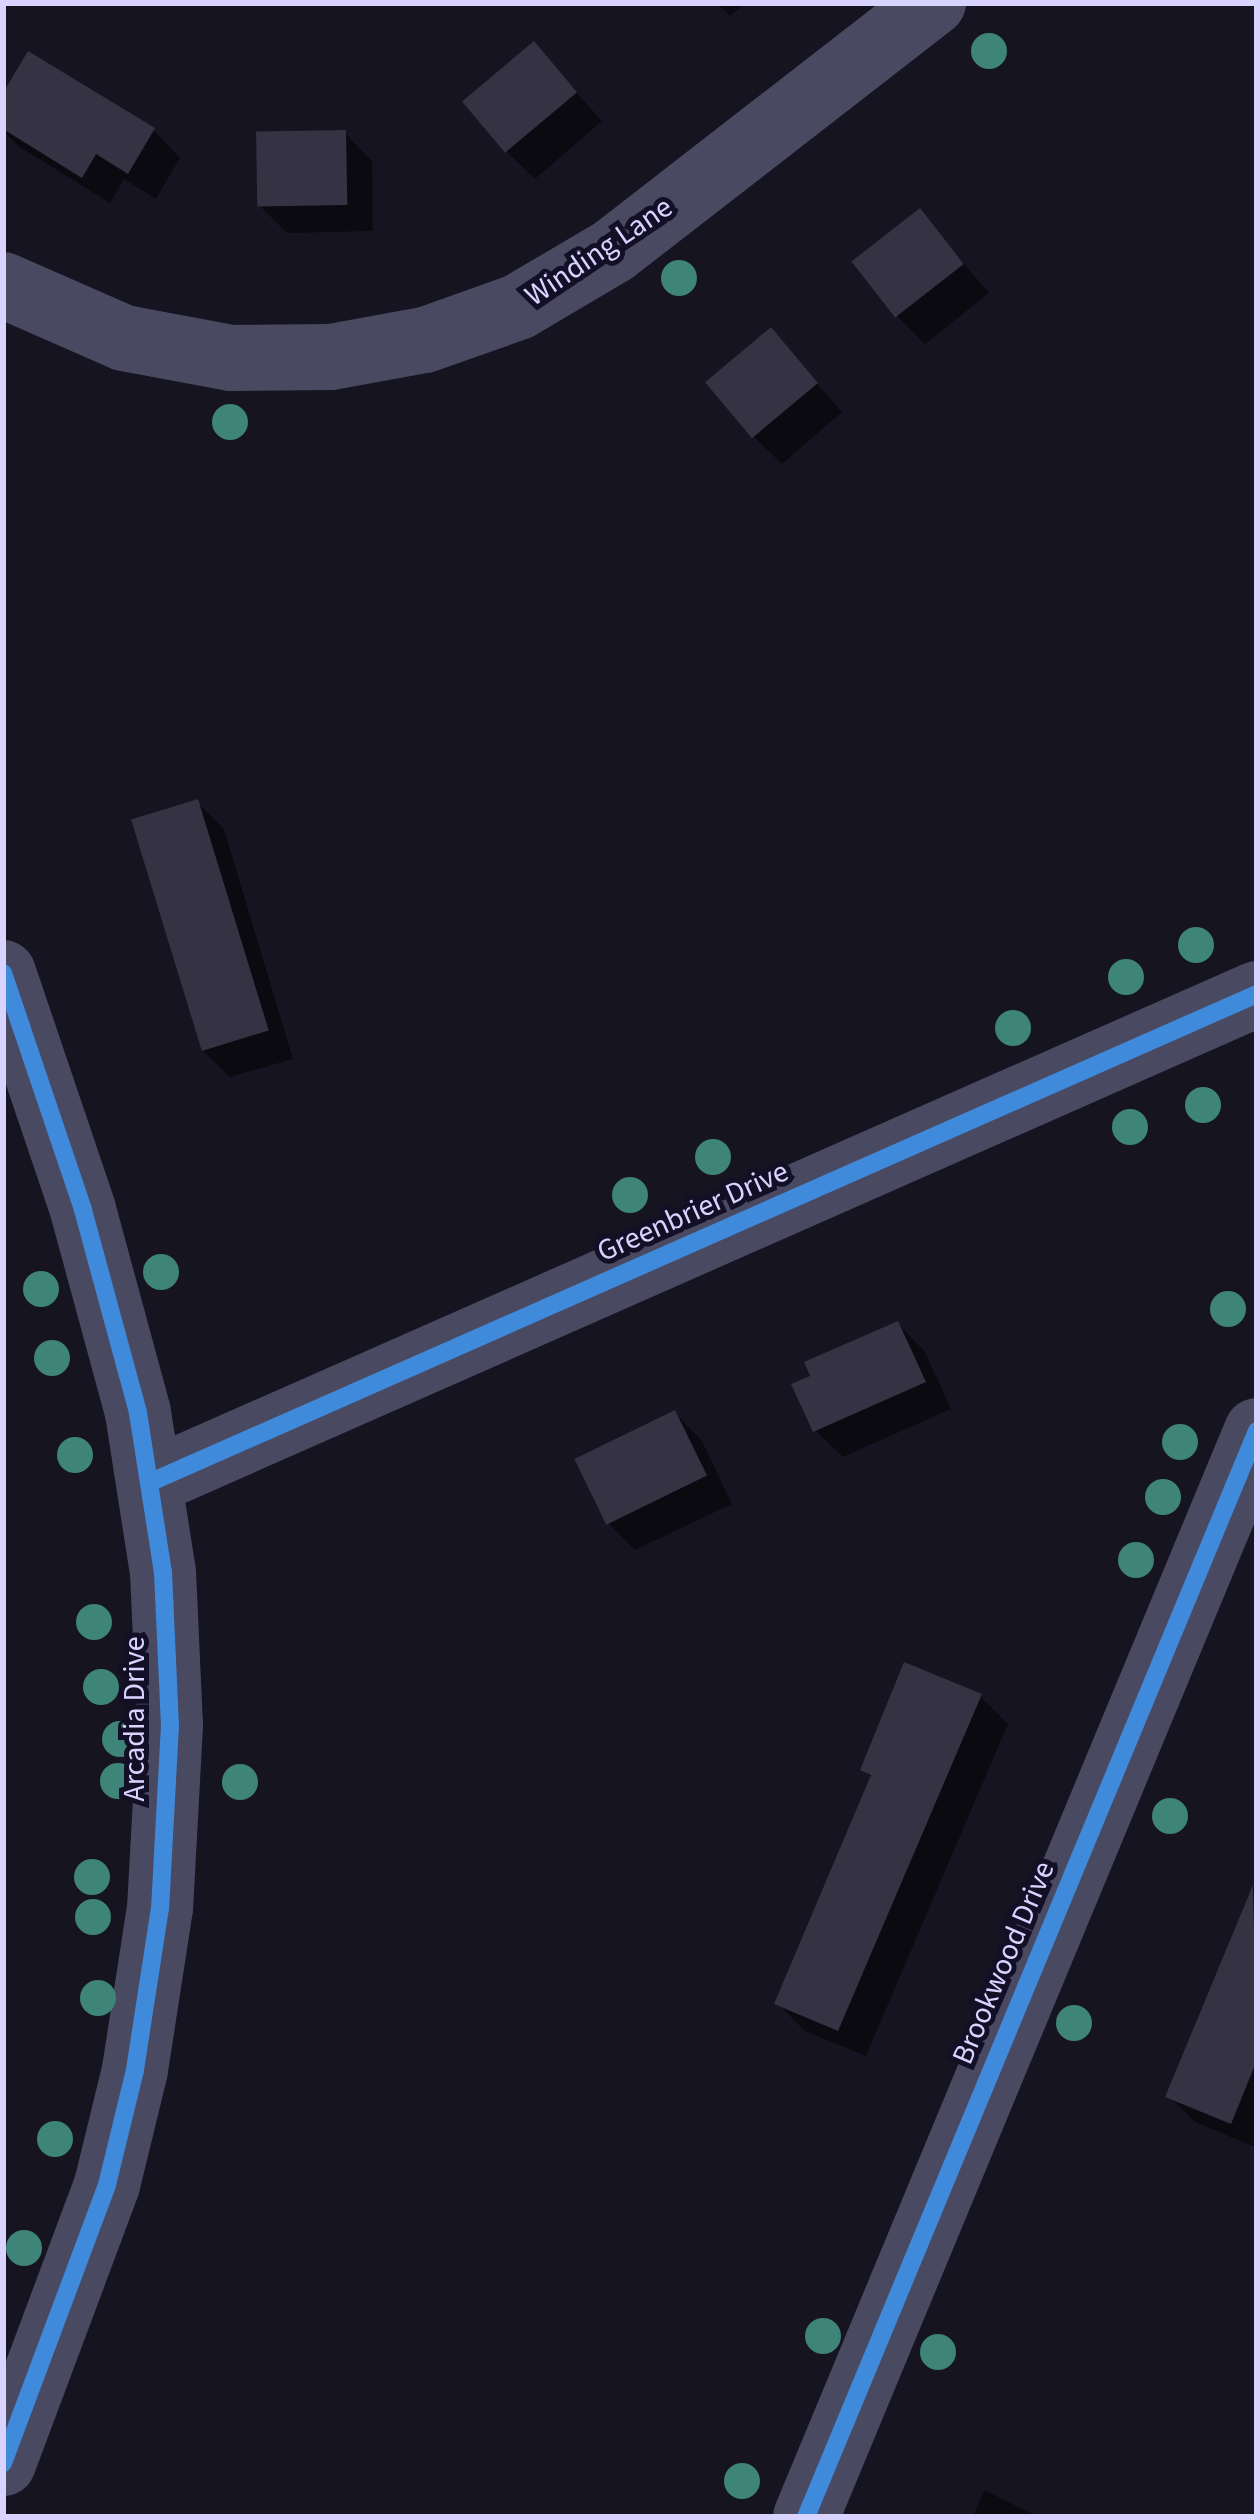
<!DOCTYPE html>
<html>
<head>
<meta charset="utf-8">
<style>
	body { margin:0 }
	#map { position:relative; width:1260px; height:2520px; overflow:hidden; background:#161421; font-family:"Source Sans 3",sans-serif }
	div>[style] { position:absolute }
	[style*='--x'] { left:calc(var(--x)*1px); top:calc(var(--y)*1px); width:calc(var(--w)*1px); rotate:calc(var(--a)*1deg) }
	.shadow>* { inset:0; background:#0007 }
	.building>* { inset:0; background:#343243; transform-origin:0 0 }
	.minor>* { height:66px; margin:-33px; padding:0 33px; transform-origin:33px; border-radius:33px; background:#4a4962 }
	.cycleway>* { height:18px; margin:-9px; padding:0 9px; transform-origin:9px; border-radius:9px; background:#408adc }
	.trees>* { width:36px; height:36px; margin:-18px; border-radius:50%; background:#3e8478 }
	span { translate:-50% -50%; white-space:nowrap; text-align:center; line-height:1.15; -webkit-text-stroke:10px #130f26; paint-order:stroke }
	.street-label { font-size:30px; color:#d9d4ff }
	.frame { position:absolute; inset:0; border:6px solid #d9d4ff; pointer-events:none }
</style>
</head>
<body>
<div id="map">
	<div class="shadow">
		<div style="clip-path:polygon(717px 3px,746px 3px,730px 16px)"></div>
		<div style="clip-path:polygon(534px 45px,602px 121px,535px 179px,507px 152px)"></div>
		<div style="clip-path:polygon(3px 98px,153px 130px,180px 158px,156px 199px,124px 179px,110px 203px,18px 146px,3px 131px)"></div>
		<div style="clip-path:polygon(345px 133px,372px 161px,373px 231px,287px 233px,260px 206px)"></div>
		<div style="clip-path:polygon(920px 212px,989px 293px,925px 344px,898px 317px)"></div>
		<div style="clip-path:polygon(771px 331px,842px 412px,782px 464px,754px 437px)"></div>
		<div style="clip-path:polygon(197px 802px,224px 829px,293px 1059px,230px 1077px,202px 1050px)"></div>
		<div style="clip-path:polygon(898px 1324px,925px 1352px,951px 1409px,843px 1457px,815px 1430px)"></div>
		<div style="clip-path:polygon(675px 1413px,702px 1441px,732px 1504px,635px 1550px,608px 1523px)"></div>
		<div style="clip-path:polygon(981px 1697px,1008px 1724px,866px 2056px,805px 2031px,778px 2004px,873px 1779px,863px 1770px)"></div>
		<div style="clip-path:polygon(1257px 1879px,1257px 2148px,1195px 2122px,1169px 2096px)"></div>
		<div style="clip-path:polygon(984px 2490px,1039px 2517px,973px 2517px)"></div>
	</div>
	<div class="building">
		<div style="left:534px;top:41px;width:67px;height:94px;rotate:50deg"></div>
		<div style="clip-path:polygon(28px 51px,155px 128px,128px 174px,96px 154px,82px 178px,3px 129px,3px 93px)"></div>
		<div style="left:346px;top:130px;width:75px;height:90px;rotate:89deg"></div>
		<div style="left:920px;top:208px;width:71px;height:87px;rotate:52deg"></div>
		<div style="left:771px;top:327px;width:73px;height:86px;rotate:50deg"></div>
		<div style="left:198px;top:799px;width:242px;height:70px;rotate:73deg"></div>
		<div style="clip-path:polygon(898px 1321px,926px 1382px,813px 1432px,791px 1384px,810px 1376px,804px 1362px)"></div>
		<div style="left:675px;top:1410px;width:73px;height:112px;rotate:64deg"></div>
		<div style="clip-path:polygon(904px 1662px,982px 1694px,838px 2031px,774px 2004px,871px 1775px,860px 1770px)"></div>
		<div style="clip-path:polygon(1253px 1885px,1257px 2060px,1231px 2124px,1165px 2097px)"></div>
	</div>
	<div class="minor">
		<div style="--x:3;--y:285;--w:132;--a:23.7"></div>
		<div style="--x:124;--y:338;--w:109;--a:10.6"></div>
		<div style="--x:231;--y:358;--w:100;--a:-0.6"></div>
		<div style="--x:331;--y:357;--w:96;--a:-10.3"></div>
		<div style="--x:425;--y:340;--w:99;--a:-19.5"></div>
		<div style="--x:518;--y:307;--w:110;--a:-30.5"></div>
		<div style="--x:613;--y:251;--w:405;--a:-37.8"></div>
		<div style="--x:3;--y:973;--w:250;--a:71.3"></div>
		<div style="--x:83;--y:1210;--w:210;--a:74.8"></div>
		<div style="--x:138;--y:1413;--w:161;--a:81.1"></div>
		<div style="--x:163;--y:1572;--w:153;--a:87.4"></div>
		<div style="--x:170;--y:1725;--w:183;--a:93.1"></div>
		<div style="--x:160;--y:1908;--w:164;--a:98.8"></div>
		<div style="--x:135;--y:2070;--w:118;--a:103.7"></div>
		<div style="--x:107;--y:2185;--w:297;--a:110.5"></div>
		<div style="--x:151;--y:1482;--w:1209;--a:-23.81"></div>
		<div style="--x:806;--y:2517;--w:1176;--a:-67.45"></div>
	</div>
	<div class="cycleway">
		<div style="--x:3;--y:973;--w:250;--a:71.3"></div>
		<div style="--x:83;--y:1210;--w:210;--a:74.8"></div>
		<div style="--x:138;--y:1413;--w:161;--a:81.1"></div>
		<div style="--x:163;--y:1572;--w:153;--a:87.4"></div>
		<div style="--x:170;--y:1725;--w:183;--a:93.1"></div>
		<div style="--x:160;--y:1908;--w:164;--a:98.8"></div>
		<div style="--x:135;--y:2070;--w:118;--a:103.7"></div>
		<div style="--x:107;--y:2185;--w:297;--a:110.5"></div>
		<div style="--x:151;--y:1482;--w:1209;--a:-23.81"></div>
		<div style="--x:806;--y:2517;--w:1176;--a:-67.45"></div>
	</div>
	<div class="trees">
		<div style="left:989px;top:51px"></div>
		<div style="left:679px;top:278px"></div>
		<div style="left:230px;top:422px"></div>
		<div style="left:1196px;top:945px"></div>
		<div style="left:1126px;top:977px"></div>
		<div style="left:1013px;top:1028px"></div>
		<div style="left:1203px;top:1105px"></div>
		<div style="left:1130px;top:1127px"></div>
		<div style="left:713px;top:1157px"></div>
		<div style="left:630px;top:1195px"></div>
		<div style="left:161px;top:1272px"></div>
		<div style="left:41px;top:1289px"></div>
		<div style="left:1228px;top:1309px"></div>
		<div style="left:52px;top:1358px"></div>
		<div style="left:1180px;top:1442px"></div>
		<div style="left:75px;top:1455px"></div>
		<div style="left:1163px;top:1497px"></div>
		<div style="left:1136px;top:1560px"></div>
		<div style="left:94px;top:1622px"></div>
		<div style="left:101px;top:1687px"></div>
		<div style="left:120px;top:1739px"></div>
		<div style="left:118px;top:1781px"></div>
		<div style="left:240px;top:1782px"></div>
		<div style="left:1170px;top:1816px"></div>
		<div style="left:92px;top:1877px"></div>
		<div style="left:93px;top:1917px"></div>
		<div style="left:98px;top:1998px"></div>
		<div style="left:1074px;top:2023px"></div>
		<div style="left:55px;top:2139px"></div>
		<div style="left:24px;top:2248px"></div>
		<div style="left:823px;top:2336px"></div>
		<div style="left:938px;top:2352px"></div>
		<div style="left:742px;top:2481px"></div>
	</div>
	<div class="street-label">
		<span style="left:599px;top:252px;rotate:-34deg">Winding Lane</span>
		<span style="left:693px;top:1212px;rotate:-24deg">Greenbrier Drive</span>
		<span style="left:135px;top:1719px;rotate:-90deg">Arcadia Drive</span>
		<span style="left:1004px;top:1963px;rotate:-67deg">Brookwood Drive</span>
	</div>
	<div class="frame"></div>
</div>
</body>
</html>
